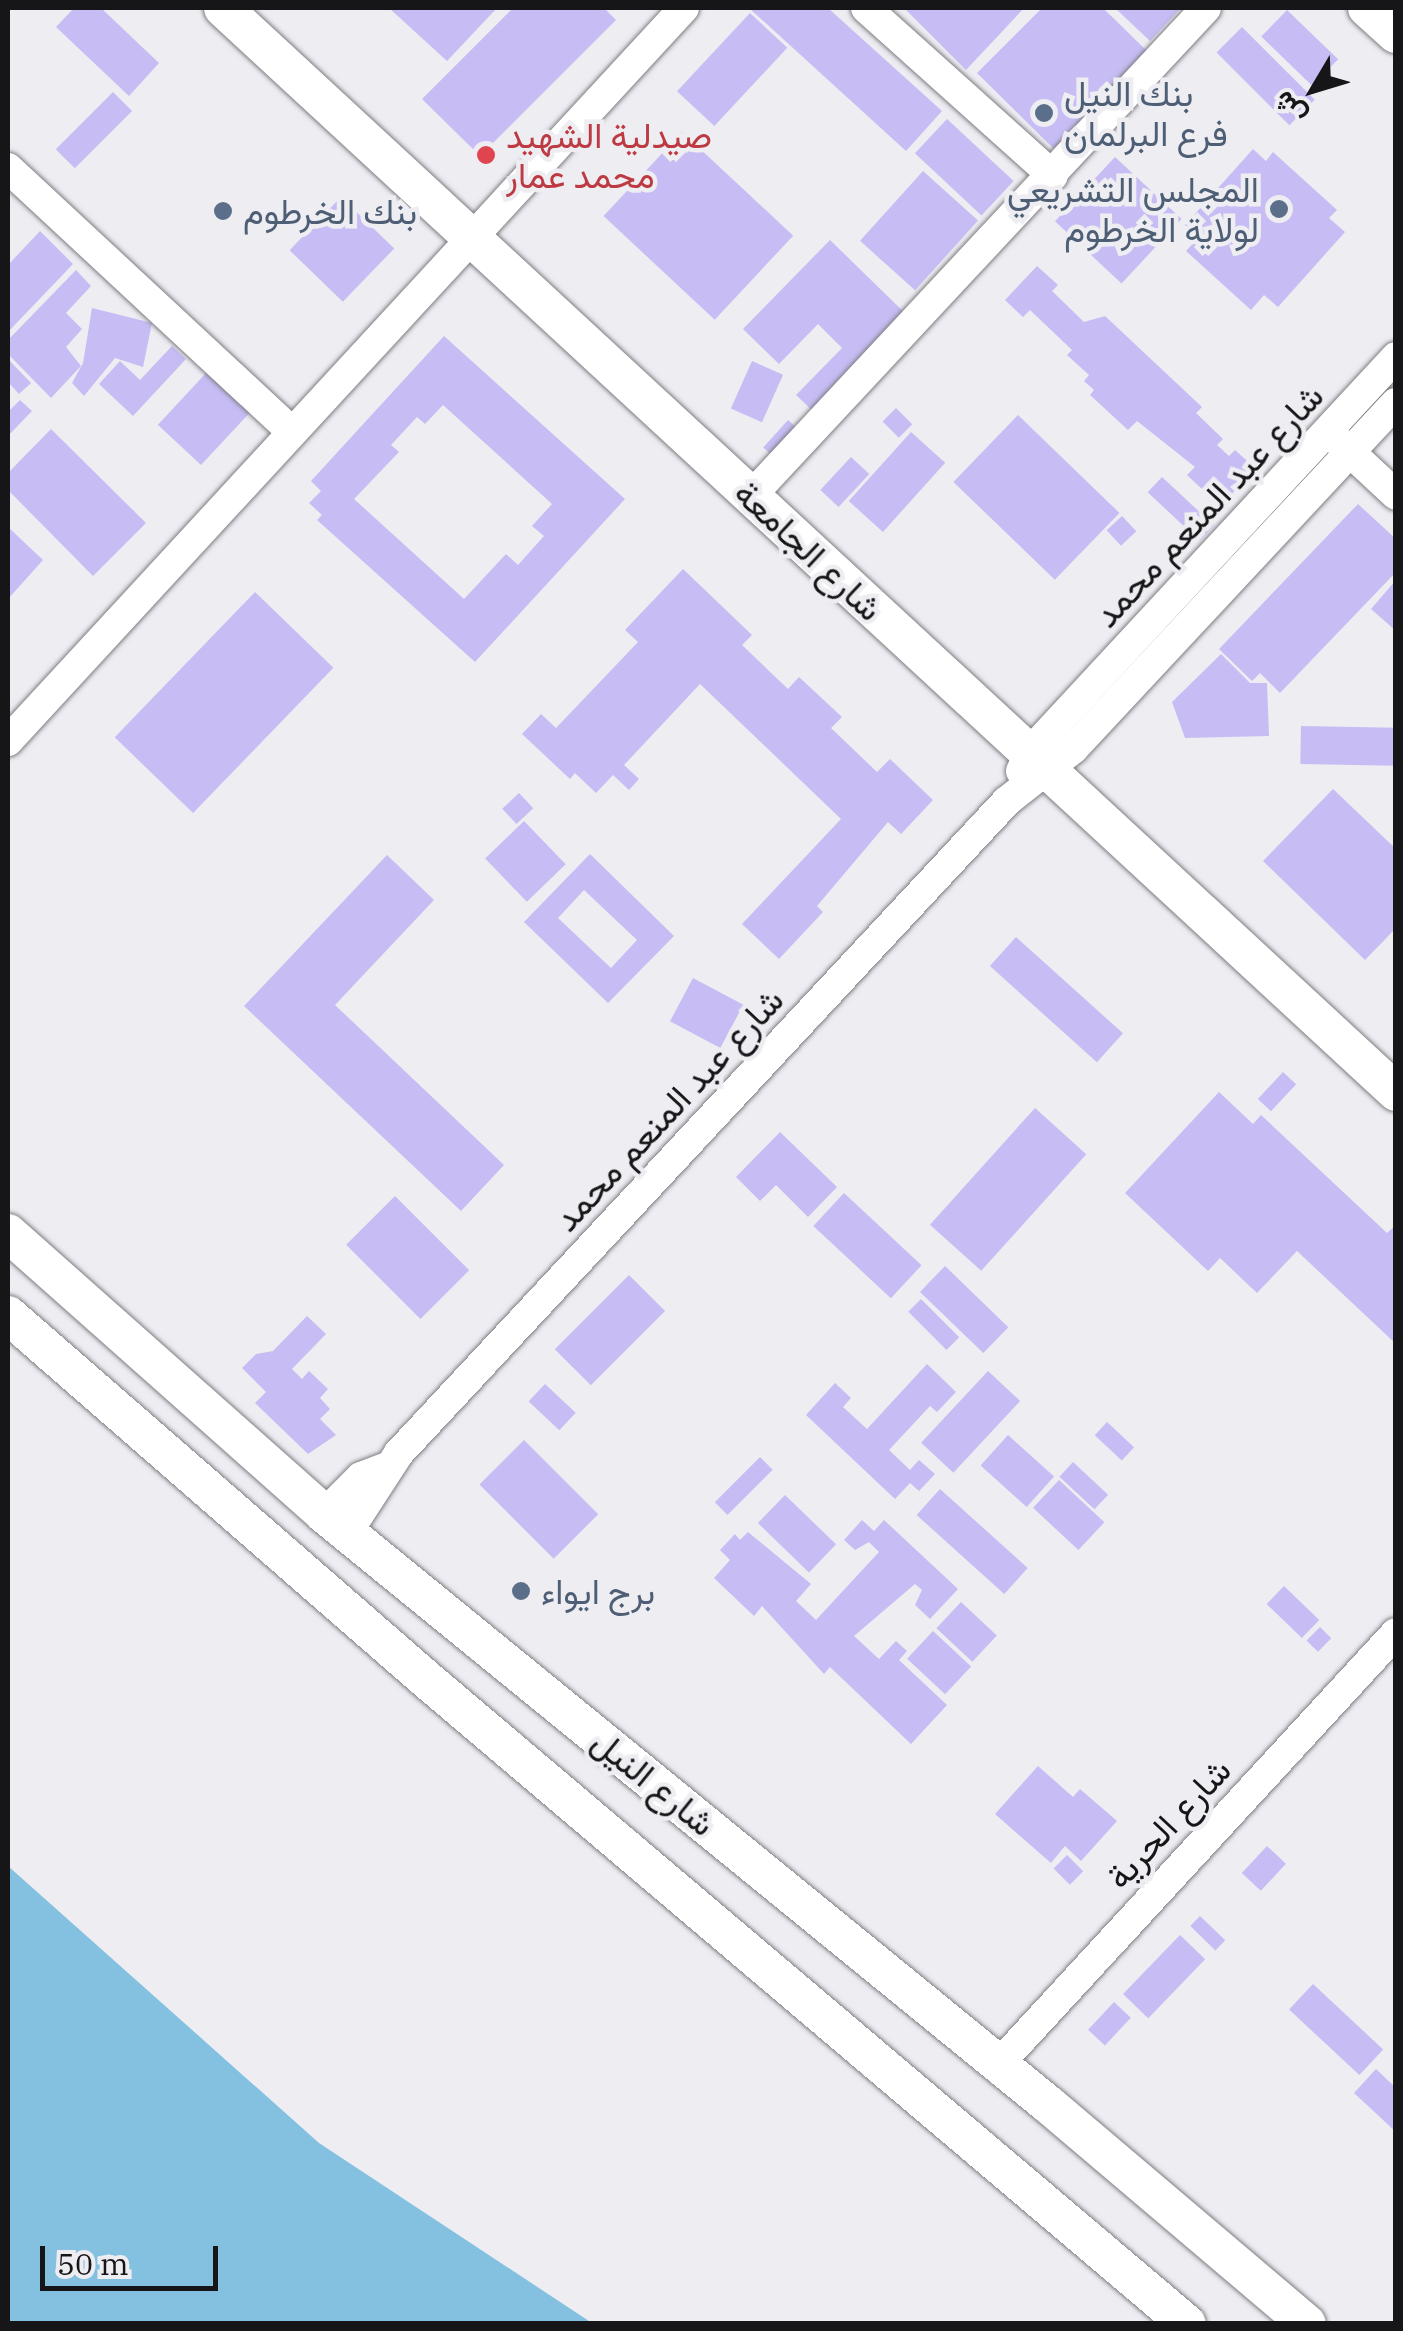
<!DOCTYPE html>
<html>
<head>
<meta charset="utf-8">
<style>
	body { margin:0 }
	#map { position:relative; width:1403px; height:2331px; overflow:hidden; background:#ededf2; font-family:"IBM Plex Serif",Vazirmatn,serif }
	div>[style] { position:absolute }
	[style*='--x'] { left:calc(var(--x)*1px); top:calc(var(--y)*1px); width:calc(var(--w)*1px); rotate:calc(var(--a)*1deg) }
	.water>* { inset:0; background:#84c1e1 }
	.building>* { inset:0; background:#c7bdf4; transform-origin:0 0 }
	.roads { filter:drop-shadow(0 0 2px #7d7d82) drop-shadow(0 0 2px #7d7d82) }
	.minor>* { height:30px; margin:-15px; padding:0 15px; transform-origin:15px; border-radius:15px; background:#fff }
	.major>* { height:38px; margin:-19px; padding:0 19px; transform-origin:19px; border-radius:19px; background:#fff }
	.dots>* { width:28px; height:28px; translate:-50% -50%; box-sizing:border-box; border:5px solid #ededf2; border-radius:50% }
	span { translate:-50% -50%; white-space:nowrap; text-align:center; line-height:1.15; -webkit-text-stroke:9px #ededf2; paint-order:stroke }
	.service-label { font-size:35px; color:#4e5e75 }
	.left { translate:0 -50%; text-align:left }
	.right { translate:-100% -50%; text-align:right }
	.health-label { font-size:35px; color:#be3a42 }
	.street-label { font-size:35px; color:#161618 }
	.frame { position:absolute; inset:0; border:10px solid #161618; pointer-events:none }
	.north { position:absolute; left:1263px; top:40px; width:100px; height:100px; -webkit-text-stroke:8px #ededf2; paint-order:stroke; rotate:232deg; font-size:28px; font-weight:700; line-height:40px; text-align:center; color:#161618 }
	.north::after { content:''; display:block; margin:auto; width:35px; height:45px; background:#161618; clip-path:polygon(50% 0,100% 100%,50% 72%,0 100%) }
	.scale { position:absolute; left:40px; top:2246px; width:178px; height:45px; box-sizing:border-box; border:5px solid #161618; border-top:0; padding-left:12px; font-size:30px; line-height:35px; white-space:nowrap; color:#161618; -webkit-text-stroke:8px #ededf2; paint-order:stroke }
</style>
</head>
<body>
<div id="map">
	<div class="water">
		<div style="clip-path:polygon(8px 1866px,319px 2143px,592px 2323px,8px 2323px)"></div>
	</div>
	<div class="building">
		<div style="clip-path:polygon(74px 8px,101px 8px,159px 63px,129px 96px,56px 27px)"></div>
		<div style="clip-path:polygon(389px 8px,497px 8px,447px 61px)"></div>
		<div style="clip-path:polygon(513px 8px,604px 8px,616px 20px,480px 156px,422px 99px)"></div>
		<div style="clip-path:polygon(749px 8px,828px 8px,942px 111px,906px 151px)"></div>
		<div style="clip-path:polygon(904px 8px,1024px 8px,966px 70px)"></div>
		<div style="clip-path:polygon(1042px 8px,1103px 8px,1151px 55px,1056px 151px,977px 73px)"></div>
		<div style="clip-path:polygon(1115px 8px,1181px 8px,1150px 41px)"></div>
		<div style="left:1287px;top:10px;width:71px;height:37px;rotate:44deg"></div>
		<div style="left:750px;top:13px;width:51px;height:107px;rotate:43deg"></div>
		<div style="left:1242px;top:27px;width:103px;height:36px;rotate:45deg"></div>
		<div style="left:113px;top:92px;width:27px;height:81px;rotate:45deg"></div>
		<div style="left:947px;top:119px;width:91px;height:47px;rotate:43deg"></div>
		<div style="left:682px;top:132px;width:152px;height:115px;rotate:43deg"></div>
		<div style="clip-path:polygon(1253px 149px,1266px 161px,1273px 152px,1337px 210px,1329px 218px,1345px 232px,1278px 307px,1264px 295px,1251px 310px,1186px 251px,1199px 237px,1185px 225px)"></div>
		<div style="left:1115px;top:157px;width:91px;height:88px;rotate:43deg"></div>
		<div style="left:923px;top:171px;width:74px;height:94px;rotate:42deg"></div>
		<div style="left:341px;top:197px;width:74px;height:74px;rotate:44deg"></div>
		<div style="clip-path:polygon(40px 231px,73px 264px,8px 332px,8px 265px)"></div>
		<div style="clip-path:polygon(830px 240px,910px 318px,816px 414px,796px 395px,842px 348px,818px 324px,779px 364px,743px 329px)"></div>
		<div style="clip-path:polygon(1037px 266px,1058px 285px,1052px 291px,1084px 322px,1105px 316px,1202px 407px,1196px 413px,1223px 439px,1217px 445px,1229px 456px,1235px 450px,1256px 469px,1220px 506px,1187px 475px,1195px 467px,1137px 421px,1128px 430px,1090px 395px,1094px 390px,1084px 381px,1089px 375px,1067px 355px,1072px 350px,1030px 310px,1023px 317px,1005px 300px)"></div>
		<div style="clip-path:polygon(76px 270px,91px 286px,66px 313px,82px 329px,66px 347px,81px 366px,51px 398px,8px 354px,8px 340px)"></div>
		<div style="clip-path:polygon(92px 308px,152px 323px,143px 367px,115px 358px,84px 396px,72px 383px,83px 363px)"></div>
		<div style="clip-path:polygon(evenodd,444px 336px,625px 499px,475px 662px,317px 520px,322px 515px,309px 503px,321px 491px,311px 481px,444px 336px,443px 405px,552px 504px,532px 526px,544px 536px,518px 565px,506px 554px,464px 599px,354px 499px,399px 452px,391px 445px,417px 417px,425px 424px,443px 405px)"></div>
		<div style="clip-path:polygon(172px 346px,186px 359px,133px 416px,99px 384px,120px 361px,140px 380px)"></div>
		<div style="clip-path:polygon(8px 359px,31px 383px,19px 394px,8px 382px)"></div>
		<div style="left:752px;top:361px;width:34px;height:52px;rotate:24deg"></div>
		<div style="left:207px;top:372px;width:59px;height:72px;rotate:43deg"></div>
		<div style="clip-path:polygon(20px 400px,32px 411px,8px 436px,8px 412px)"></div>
		<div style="left:896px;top:408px;width:23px;height:19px;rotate:45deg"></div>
		<div style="left:1018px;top:415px;width:141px;height:93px;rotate:44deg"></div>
		<div style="left:788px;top:420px;width:13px;height:37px;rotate:42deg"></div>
		<div style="clip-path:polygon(51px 429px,146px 523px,93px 576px,8px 490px,8px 473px)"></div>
		<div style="left:911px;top:432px;width:46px;height:93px;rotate:42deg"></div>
		<div style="left:851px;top:457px;width:25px;height:45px;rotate:43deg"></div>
		<div style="left:1162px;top:477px;width:71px;height:21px;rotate:43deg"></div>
		<div style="clip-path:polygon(1358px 504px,1396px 539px,1396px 572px,1280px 693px,1260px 673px,1252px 681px,1219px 649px)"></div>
		<div style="left:1122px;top:516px;width:21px;height:21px;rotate:47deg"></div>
		<div style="clip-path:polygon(8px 527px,43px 560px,8px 599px)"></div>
		<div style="clip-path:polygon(683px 569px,752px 635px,742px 645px,788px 689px,799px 677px,842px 717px,831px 728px,877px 772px,890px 759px,933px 800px,901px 834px,888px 822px,817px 906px,823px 912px,779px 959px,742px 924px,841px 819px,700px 684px,624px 765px,639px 779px,629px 790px,613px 775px,596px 793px,575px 773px,570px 779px,522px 734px,541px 714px,556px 728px,638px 642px,625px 630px)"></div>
		<div style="clip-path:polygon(1396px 580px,1396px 631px,1371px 609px)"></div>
		<div style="left:255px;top:592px;width:109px;height:202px;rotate:44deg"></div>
		<div style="clip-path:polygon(1221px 654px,1250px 683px,1267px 683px,1269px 736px,1185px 738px,1172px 702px)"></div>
		<div style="left:1301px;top:726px;width:95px;height:38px;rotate:1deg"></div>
		<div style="clip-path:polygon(1333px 789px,1396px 849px,1396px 928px,1365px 960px,1263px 861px)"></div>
		<div style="left:519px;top:793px;width:21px;height:23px;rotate:47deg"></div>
		<div style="left:524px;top:821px;width:60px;height:54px;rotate:46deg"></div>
		<div style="clip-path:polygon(evenodd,590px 854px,674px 936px,608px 1003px,524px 922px,590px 854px,584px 890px,637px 940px,611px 968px,558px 918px,584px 890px)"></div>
		<div style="clip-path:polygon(387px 855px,434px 900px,335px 1005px,504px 1165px,461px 1211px,244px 1006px)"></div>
		<div style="left:1016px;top:937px;width:144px;height:39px;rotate:42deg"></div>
		<div style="left:693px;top:978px;width:57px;height:49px;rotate:28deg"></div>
		<div style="left:1283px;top:1072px;width:18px;height:37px;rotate:43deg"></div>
		<div style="clip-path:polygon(1219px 1092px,1253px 1124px,1261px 1115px,1387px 1233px,1396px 1225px,1396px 1344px,1297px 1251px,1257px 1293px,1220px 1258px,1208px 1271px,1125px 1193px)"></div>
		<div style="left:1035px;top:1108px;width:69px;height:157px;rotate:42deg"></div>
		<div style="clip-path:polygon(780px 1132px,837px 1187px,808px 1217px,776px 1185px,760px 1201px,736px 1177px)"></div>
		<div style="left:844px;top:1193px;width:106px;height:45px;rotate:43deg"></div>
		<div style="left:395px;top:1196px;width:105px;height:69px;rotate:45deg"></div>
		<div style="left:945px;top:1266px;width:88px;height:36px;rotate:44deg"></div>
		<div style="left:629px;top:1275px;width:51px;height:105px;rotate:45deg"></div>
		<div style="left:921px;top:1299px;width:54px;height:18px;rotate:45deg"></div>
		<div style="clip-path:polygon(307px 1316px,326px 1334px,292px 1369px,302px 1379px,309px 1371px,328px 1389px,320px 1398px,330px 1409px,320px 1419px,336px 1435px,308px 1454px,255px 1403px,266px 1392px,242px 1368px,256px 1354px,273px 1351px)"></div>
		<div style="clip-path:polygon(927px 1364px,956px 1392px,937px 1412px,930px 1406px,889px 1450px,910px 1470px,919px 1460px,935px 1474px,919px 1491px,910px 1483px,895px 1499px,806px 1415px,835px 1383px,851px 1398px,843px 1407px,867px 1429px)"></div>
		<div style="left:988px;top:1371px;width:44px;height:98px;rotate:43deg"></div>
		<div style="left:545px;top:1384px;width:42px;height:24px;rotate:43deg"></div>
		<div style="left:1107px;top:1422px;width:37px;height:18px;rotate:43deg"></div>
		<div style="left:1008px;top:1435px;width:62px;height:41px;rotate:42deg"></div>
		<div style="left:524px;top:1440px;width:105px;height:63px;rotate:45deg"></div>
		<div style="left:760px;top:1457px;width:18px;height:64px;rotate:45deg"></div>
		<div style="left:1073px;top:1462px;width:48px;height:20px;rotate:43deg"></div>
		<div style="left:1059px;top:1480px;width:62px;height:38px;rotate:43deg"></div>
		<div style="left:940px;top:1489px;width:118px;height:35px;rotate:42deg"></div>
		<div style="left:785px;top:1495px;width:71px;height:39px;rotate:44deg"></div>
		<div style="clip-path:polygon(862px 1520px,874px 1531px,884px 1520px,958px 1589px,930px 1619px,915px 1605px,922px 1590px,915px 1584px,854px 1636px,879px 1659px,896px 1641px,907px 1651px,899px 1660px,947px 1705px,911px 1744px,830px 1667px,824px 1674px,762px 1606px,754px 1616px,714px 1578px,730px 1560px,720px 1550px,735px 1534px,740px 1540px,748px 1532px,811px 1584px,796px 1601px,816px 1620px,879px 1552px,869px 1542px,855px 1550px,844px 1540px)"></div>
		<div style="left:1284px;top:1586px;width:49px;height:25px;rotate:44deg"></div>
		<div style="left:961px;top:1602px;width:49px;height:36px;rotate:43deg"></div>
		<div style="left:1320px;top:1627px;width:16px;height:19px;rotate:45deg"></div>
		<div style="left:933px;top:1631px;width:52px;height:38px;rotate:43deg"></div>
		<div style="clip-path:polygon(1038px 1766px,1073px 1797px,1080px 1789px,1117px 1821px,1081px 1861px,1065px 1846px,1051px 1863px,995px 1814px)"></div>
		<div style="left:1267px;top:1846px;width:26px;height:37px;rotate:43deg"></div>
		<div style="left:1067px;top:1855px;width:23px;height:19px;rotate:45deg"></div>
		<div style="left:1200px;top:1916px;width:35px;height:14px;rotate:44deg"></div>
		<div style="left:1180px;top:1935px;width:35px;height:82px;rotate:44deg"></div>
		<div style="left:1313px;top:1984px;width:96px;height:35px;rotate:43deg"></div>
		<div style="left:1114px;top:2002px;width:23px;height:38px;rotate:43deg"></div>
		<div style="clip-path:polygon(1376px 2069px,1396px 2088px,1396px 2132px,1354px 2093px)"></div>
	</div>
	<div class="roads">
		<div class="minor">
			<div style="--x:866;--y:8;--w:251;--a:41.9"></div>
			<div style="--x:8;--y:168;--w:386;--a:42.9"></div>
			<div style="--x:1336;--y:439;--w:82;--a:43"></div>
			<div style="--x:751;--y:496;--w:667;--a:-47"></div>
			<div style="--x:8;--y:741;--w:997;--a:-47.32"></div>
			<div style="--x:1021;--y:771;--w:20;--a:-66"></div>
			<div style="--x:1029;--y:753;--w:540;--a:-47.18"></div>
			<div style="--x:324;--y:1514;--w:52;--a:-45"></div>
			<div style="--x:361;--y:1477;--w:26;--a:-21"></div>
			<div style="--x:347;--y:1533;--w:95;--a:-57"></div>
			<div style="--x:399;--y:1453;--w:891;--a:-47"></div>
			<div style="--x:1007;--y:801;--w:84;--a:-38.2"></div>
			<div style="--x:1073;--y:749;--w:473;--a:-47"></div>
			<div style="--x:998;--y:2065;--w:587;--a:-47.35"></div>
		</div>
		<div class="major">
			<div style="--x:223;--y:8;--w:1597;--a:42.74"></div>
			<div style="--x:1367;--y:8;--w:39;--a:42"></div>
			<div style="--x:8;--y:1233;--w:423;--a:41.6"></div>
			<div style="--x:324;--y:1514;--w:935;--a:39.19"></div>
			<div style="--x:1049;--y:2105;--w:338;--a:40.3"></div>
			<div style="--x:8;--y:1315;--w:556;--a:41.06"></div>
			<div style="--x:427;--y:1680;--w:996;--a:40.28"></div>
		</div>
	</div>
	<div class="dots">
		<div style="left:1044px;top:113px;background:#5c6f8a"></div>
		<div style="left:486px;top:155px;background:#e0444e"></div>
		<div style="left:1279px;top:209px;background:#5c6f8a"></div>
		<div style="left:223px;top:211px;background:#5c6f8a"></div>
		<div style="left:521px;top:1591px;background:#5c6f8a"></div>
	</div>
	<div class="service-label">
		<span class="left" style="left:1064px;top:113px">بنك النيل<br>فرع البرلمان</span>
		<span class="right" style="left:1259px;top:209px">المجلس التشريعي<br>لولاية الخرطوم</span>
		<span class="left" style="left:243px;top:211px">بنك الخرطوم</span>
		<span class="left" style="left:541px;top:1591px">برج ايواء</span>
	</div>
	<div class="health-label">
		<span class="left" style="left:506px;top:155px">صيدلية الشهيد<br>محمد عمار</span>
	</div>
	<div class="street-label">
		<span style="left:1208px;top:505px;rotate:-47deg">شارع عبد المنعم محمد</span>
		<span style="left:809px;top:550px;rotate:43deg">شارع الجامعة</span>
		<span style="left:668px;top:1109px;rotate:-47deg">شارع عبد المنعم محمد</span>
		<span style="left:654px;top:1782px;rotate:39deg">شارع النيل</span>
		<span style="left:1168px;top:1823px;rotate:-47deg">شارع الحرية</span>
	</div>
	<div class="frame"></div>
	<div class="north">ش</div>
	<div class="scale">50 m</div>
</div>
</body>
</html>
